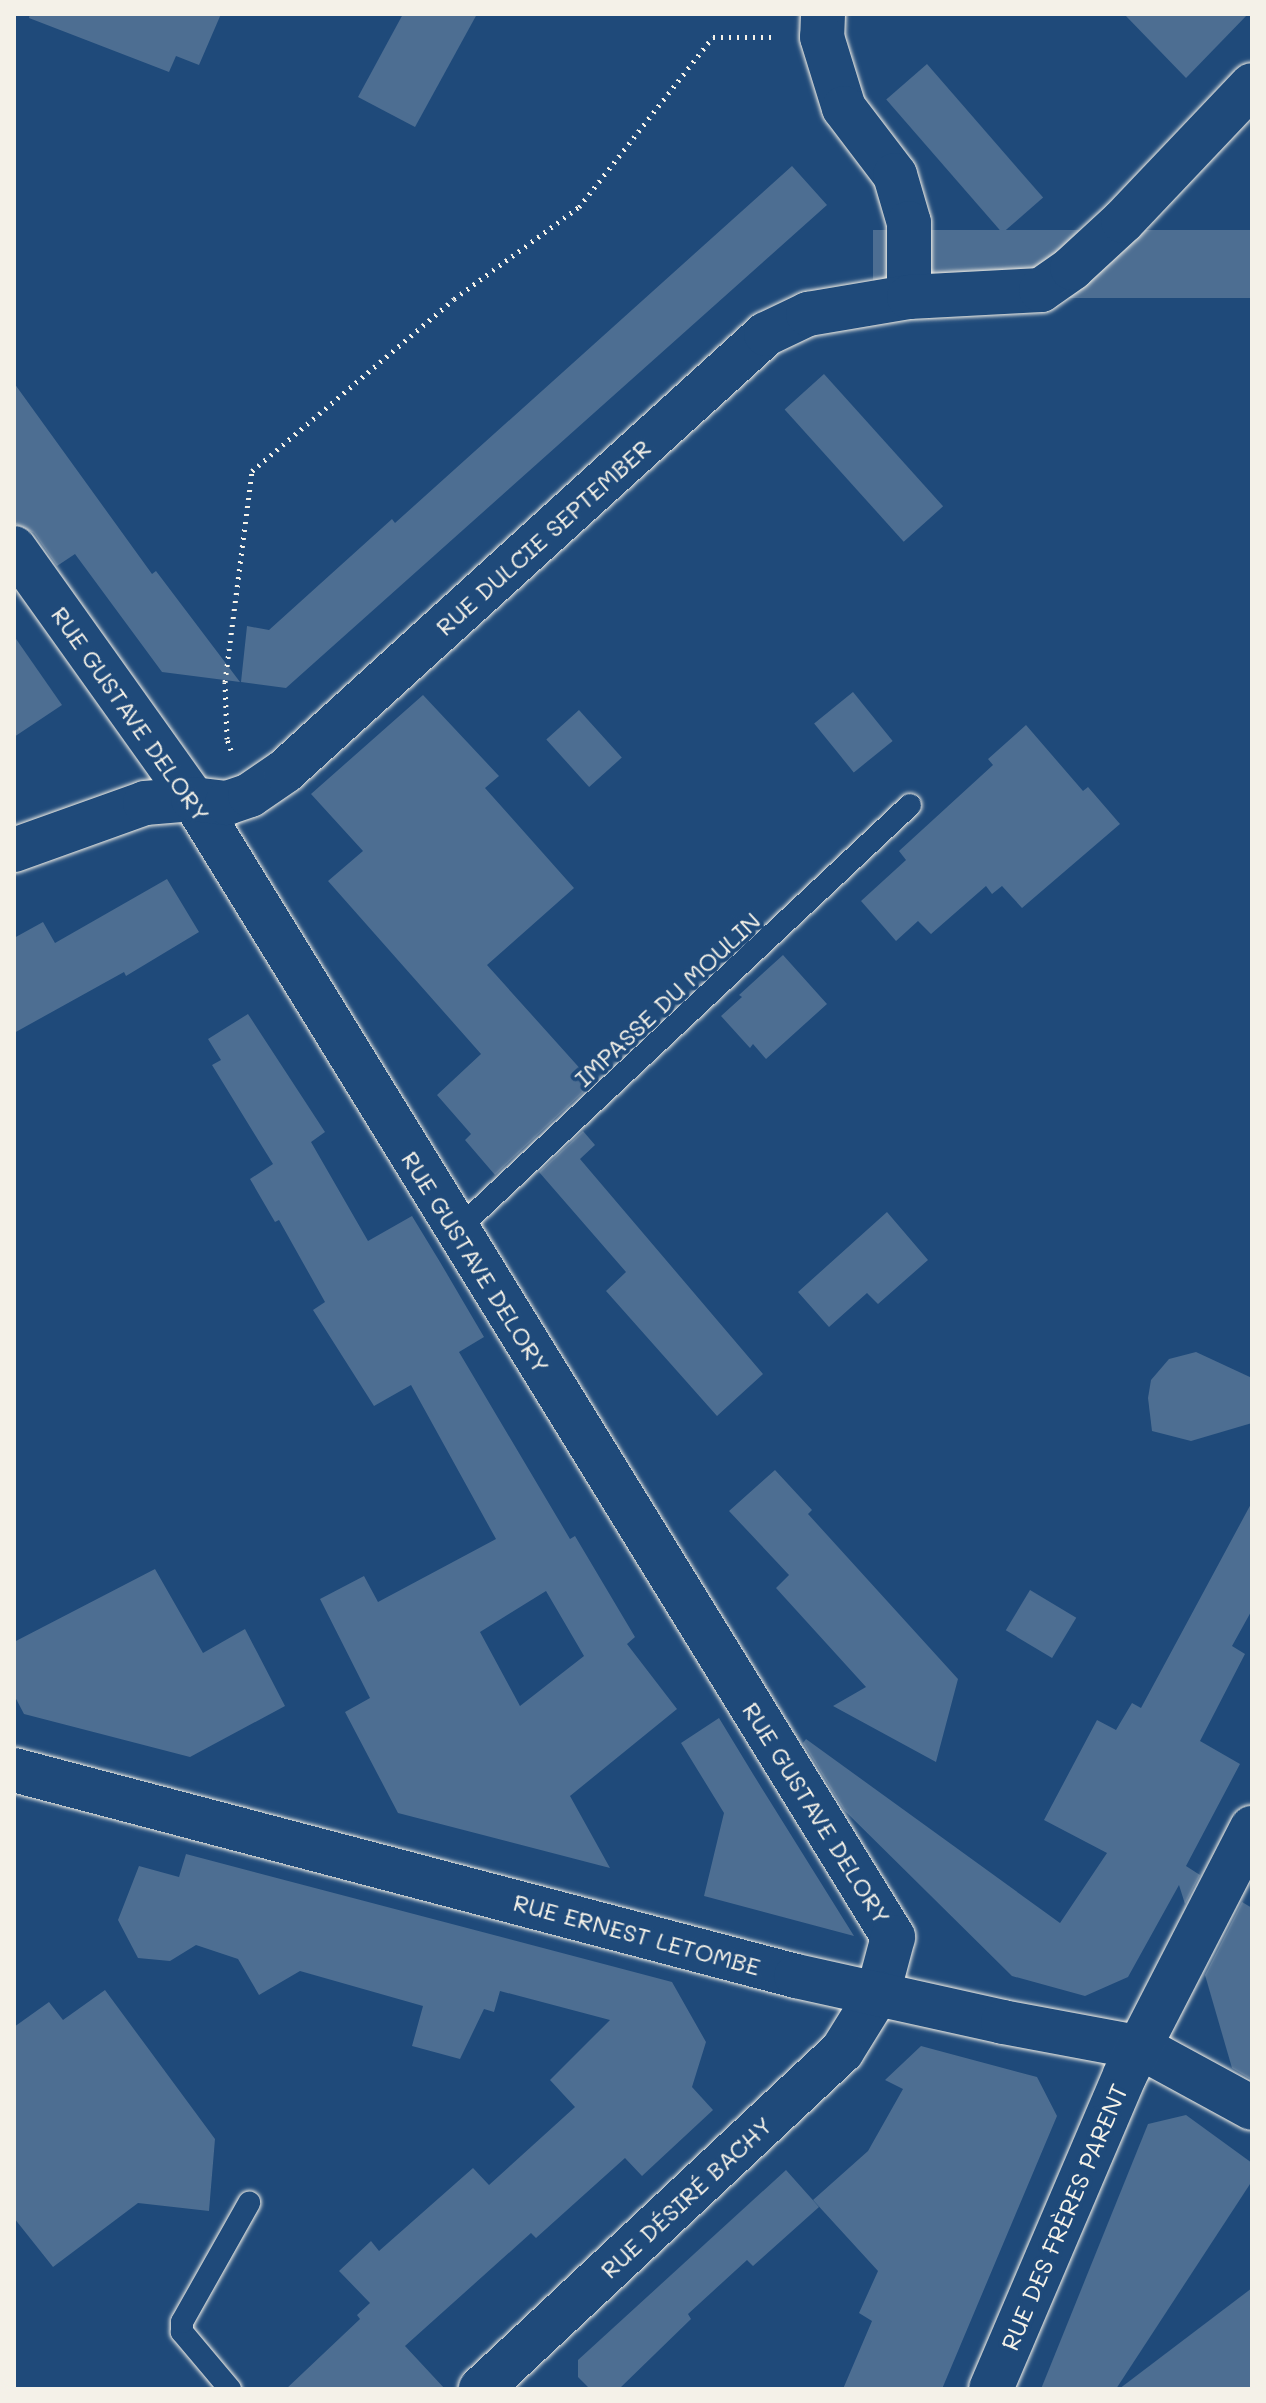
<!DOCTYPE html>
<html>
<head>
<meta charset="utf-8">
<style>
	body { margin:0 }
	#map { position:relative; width:1266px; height:2403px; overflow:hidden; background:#1f4a7a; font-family:Mali,sans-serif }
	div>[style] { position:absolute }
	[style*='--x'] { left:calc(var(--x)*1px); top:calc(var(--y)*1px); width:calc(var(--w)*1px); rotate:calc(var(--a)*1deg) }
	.building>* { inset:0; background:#4d6e92; transform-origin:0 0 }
	.path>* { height:5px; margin-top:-2.5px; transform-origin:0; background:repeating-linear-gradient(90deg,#f4f1e8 0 2px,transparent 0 8px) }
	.roads { filter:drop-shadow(0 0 2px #f4f1e8) drop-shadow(0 0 2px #f4f1e8) }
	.service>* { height:22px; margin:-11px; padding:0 11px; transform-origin:11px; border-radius:11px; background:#1f4a7a }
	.minor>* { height:44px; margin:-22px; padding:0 22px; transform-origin:22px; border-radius:22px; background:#1f4a7a }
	span { translate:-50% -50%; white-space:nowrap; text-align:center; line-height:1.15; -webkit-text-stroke:8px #1f4a7a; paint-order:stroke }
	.street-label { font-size:24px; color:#f4f1e8 }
	.frame { position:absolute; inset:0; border:16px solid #f4f1e8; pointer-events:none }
</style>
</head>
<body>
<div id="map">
	<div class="building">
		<div style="clip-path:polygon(30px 14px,221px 14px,199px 65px,176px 56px,169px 72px,29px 18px)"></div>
		<div style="clip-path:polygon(403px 14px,477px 14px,415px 127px,358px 97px)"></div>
		<div style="clip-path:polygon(1124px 14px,1248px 14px,1186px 78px)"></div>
		<div style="left:927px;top:64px;width:177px;height:54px;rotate:49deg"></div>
		<div style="clip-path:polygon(792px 166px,827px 205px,286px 688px,241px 682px,247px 626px,269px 630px,392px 519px,395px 523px)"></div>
		<div style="left:1252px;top:230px;width:68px;height:379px;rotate:90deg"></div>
		<div style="left:824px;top:374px;width:178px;height:53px;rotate:48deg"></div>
		<div style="clip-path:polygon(14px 383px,152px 574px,156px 571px,240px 682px,162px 672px,75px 554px,57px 566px,34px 533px,14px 523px)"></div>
		<div style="clip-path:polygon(14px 636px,62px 705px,14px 737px)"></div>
		<div style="left:853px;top:692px;width:63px;height:50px;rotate:51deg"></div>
		<div style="clip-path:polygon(423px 695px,499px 776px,485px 788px,574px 888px,487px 965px,593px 1083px,495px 1175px,465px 1140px,471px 1134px,437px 1095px,481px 1054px,328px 881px,363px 851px,311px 794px)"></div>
		<div style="left:579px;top:710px;width:64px;height:44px;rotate:48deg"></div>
		<div style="clip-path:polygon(1026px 725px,1083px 791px,1088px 787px,1120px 824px,1022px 908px,1002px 886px,992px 894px,986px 886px,931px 934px,918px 921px,896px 941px,861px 901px,906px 860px,899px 851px,993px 765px,988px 759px)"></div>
		<div style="clip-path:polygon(167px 879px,199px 932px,126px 976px,124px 972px,14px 1033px,14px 938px,43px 922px,55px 943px)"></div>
		<div style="clip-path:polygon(783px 955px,827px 1004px,766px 1059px,753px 1044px,750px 1048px,721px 1016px,742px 997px,739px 995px)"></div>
		<div style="clip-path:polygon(evenodd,248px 1014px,325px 1132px,311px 1142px,368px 1241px,412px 1216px,440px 1262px,484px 1337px,459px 1352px,570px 1539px,575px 1536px,635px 1637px,627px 1644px,677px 1709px,570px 1796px,610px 1868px,398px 1813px,345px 1712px,370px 1698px,320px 1599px,364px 1576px,378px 1602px,496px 1539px,411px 1385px,374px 1406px,313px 1310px,325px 1302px,279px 1220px,275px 1222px,250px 1179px,273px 1164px,212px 1065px,221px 1060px,208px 1039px,248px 1014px,546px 1591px,584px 1656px,520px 1706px,480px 1632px,546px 1591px)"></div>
		<div style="clip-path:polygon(583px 1131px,595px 1145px,580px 1159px,763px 1374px,717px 1416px,606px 1291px,626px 1272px,539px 1172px)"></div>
		<div style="clip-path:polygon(887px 1212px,928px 1260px,878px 1304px,867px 1293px,829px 1327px,798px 1292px)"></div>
		<div style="clip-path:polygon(1196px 1352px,1252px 1378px,1252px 1423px,1191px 1441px,1152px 1431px,1148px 1398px,1151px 1380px,1169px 1359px)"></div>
		<div style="clip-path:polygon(775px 1470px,812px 1510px,808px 1514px,958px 1679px,936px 1762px,833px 1706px,866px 1687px,776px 1588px,789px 1575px,729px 1511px)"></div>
		<div style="clip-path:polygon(1252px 1502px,1252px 1610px,1232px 1646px,1245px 1654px,1200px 1741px,1240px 1764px,1186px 1866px,1200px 1875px,1185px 1904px,1179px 1885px,1128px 1977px,1085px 1996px,1012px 1976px,844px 1810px,803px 1743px,806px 1739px,1060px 1923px,1107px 1853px,1044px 1820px,1097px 1720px,1116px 1730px,1132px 1703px,1141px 1708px)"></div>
		<div style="clip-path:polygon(155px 1569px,203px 1653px,245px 1629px,285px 1706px,190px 1757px,24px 1714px,14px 1695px,14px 1642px)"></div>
		<div style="left:1030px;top:1590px;width:54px;height:47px;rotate:31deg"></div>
		<div style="clip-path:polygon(719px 1718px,753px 1774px,854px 1936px,704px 1896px,724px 1813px,681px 1743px)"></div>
		<div style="clip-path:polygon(186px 1854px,672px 1982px,706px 2042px,692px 2087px,713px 2110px,642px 2176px,625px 2158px,536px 2238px,531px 2233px,405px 2346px,445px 2389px,286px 2389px,360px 2319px,357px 2315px,370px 2303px,339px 2271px,371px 2241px,379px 2251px,473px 2168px,489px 2185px,575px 2107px,550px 2080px,610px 2020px,500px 1991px,494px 2012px,484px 2009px,460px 2059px,412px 2046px,423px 2006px,300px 1971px,259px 1995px,238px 1959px,196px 1945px,170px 1961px,138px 1958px,118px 1920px,139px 1866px,179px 1877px)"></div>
		<div style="clip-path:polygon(1242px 1902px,1252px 1908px,1252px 2080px,1232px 2068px,1205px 1975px)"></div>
		<div style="clip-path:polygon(105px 1990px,215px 2139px,209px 2211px,138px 2203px,53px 2267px,14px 2218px,14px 2027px,49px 2002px,63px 2020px)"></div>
		<div style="clip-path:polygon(921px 2046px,1037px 2077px,1057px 2116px,942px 2389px,843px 2389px,872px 2321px,859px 2313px,878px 2271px,813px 2200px,868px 2151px,903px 2089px,885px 2080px)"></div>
		<div style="clip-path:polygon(1186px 2115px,1252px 2163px,1252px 2181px,1116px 2389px,1041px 2389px,1148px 2124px)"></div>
		<div style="clip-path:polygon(786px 2170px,819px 2207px,753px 2266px,747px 2260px,688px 2314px,691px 2319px,619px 2389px,590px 2389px,578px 2377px,578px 2360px)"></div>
		<div style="clip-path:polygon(1252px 2288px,1252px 2389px,1119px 2389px)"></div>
	</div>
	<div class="path">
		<div style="--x:231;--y:750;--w:12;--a:-110"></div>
		<div style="--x:227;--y:739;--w:57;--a:-92"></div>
		<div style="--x:225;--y:682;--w:213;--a:-82.7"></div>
		<div style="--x:252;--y:471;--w:265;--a:-40.4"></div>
		<div style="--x:454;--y:299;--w:155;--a:-36.4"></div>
		<div style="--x:579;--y:207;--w:216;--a:-51.8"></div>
		<div style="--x:713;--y:37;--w:63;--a:0"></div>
	</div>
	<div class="roads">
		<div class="service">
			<div style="--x:457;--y:1230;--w:621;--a:-43.17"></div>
			<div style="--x:230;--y:2389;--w:75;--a:-130.1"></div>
			<div style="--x:182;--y:2332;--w:10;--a:-90"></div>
			<div style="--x:182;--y:2322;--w:137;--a:-60.6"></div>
		</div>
		<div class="minor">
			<div style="--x:823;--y:14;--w:23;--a:92"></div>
			<div style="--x:822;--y:37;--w:74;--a:72.8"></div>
			<div style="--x:844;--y:108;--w:84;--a:52.7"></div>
			<div style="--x:895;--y:175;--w:50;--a:73.7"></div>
			<div style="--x:909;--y:223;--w:74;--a:90"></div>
			<div style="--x:14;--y:548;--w:308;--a:54.5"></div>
			<div style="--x:193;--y:799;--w:1336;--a:58.4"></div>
			<div style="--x:893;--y:1937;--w:58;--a:105"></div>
			<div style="--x:878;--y:1993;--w:68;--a:121.8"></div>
			<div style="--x:842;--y:2051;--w:495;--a:136.9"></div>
			<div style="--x:14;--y:850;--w:139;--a:-19.7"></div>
			<div style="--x:145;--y:803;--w:48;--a:-4.8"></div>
			<div style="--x:193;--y:799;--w:34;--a:7"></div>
			<div style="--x:227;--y:803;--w:24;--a:-19"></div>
			<div style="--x:250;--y:795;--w:42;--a:-34.4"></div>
			<div style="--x:285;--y:771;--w:650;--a:-42.26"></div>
			<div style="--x:766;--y:334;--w:47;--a:-25.5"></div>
			<div style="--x:808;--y:314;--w:102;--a:-9.6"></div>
			<div style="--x:909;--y:297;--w:132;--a:-3"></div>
			<div style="--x:1041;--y:290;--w:38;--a:-35"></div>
			<div style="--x:1072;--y:268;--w:69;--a:-42.7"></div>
			<div style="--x:1123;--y:221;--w:187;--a:-46.5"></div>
			<div style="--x:14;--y:1770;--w:809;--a:14.76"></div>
			<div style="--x:796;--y:1976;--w:212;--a:12.5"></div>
			<div style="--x:1003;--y:2022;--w:141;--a:10.6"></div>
			<div style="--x:1142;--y:2048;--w:125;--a:28.6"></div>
			<div style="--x:991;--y:2389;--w:341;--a:-66.9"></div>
			<div style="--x:1125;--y:2075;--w:278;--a:-62.8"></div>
		</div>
	</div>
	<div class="street-label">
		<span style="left:543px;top:537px;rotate:-42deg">RUE DULCIE SEPTEMBER</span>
		<span style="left:131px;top:714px;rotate:55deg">RUE GUSTAVE DELORY</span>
		<span style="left:667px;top:999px;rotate:-43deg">IMPASSE DU MOULIN</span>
		<span style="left:476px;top:1262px;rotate:58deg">RUE GUSTAVE DELORY</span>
		<span style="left:817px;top:1813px;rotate:58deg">RUE GUSTAVE DELORY</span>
		<span style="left:637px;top:1934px;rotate:15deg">RUE ERNEST LETOMBE</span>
		<span style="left:686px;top:2197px;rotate:-43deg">RUE DÉSIRÉ BACHY</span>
		<span style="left:1064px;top:2217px;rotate:-67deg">RUE DES FRÈRES PARENT</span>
	</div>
	<div class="frame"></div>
</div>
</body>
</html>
